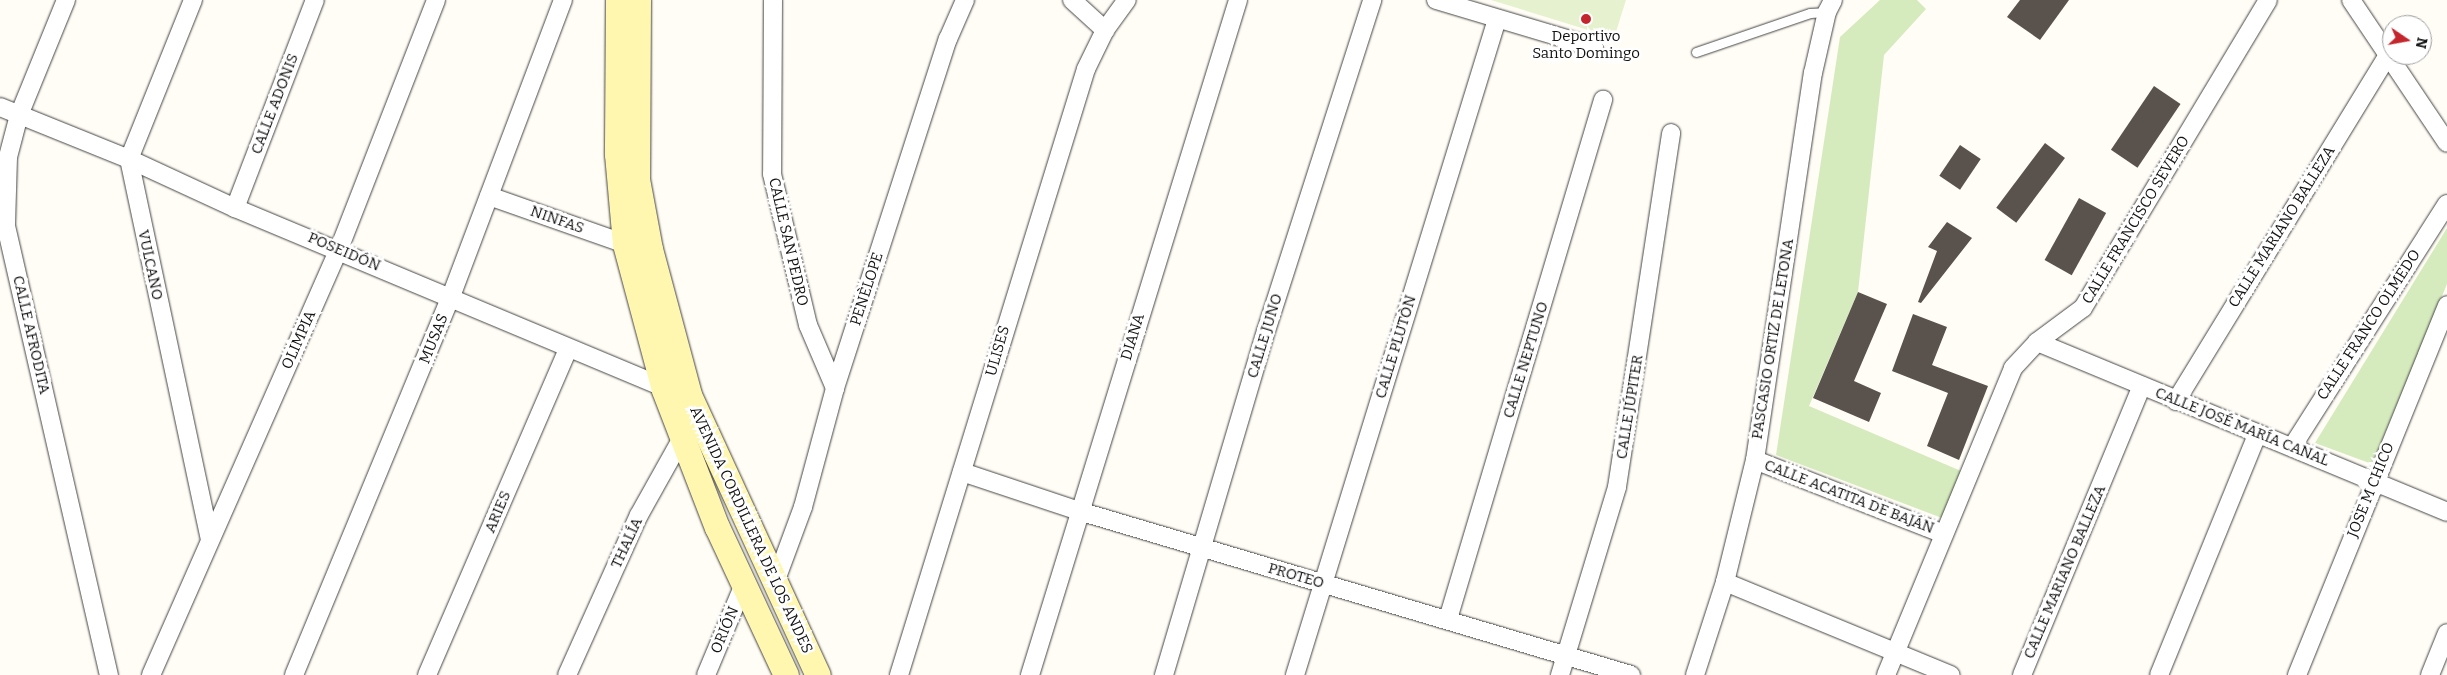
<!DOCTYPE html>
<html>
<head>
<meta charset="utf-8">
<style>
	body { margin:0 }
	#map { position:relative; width:2447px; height:675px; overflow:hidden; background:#fffdf5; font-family:Bitter,serif }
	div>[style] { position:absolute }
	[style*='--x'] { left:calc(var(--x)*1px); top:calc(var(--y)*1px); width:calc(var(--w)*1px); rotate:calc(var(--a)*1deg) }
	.green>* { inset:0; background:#d5ebbd }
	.pitch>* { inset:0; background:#e6f2cf }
	.building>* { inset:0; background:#5a524d; transform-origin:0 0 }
	.roads { filter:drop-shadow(0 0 1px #444) drop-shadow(0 0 1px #444) }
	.lane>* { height:9px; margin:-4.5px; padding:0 4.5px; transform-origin:4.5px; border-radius:4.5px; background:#fff }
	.street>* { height:18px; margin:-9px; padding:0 9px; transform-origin:9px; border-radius:9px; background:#fff }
	.secondary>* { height:25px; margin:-12.5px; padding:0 12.5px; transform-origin:12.5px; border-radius:12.5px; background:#fff6b0 }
	.dots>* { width:14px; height:14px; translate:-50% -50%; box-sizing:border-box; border:2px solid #fff; border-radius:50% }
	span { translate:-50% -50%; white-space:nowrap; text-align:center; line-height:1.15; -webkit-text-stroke:5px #fff; paint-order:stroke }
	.poi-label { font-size:15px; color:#111 }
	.street-label { font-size:15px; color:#111 }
	.north { position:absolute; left:2382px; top:15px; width:50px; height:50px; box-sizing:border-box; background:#fff; border:1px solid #a0a0a0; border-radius:50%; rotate:102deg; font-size:14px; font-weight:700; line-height:20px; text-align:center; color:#111 }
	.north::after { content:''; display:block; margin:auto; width:18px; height:22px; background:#c4262e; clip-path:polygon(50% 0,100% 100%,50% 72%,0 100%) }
</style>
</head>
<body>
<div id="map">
	<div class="green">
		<div style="clip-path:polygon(1880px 0,1917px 0,1926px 9px,1884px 55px,1858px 292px,1809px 406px,1961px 471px,1942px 518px,1776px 455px,1840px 37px)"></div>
		<div style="clip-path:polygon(2447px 228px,2447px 284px,2372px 464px,2315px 443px)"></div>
	</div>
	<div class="pitch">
		<div style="clip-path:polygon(1491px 0,1626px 0,1614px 38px)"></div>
	</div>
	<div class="building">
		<div style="clip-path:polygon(2020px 0,2069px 0,2040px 40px,2007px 17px)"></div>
		<div style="left:2154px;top:86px;width:32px;height:77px;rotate:34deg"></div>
		<div style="left:2045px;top:143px;width:25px;height:81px;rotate:37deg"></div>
		<div style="left:1960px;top:145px;width:25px;height:37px;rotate:34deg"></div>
		<div style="left:2079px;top:198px;width:31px;height:71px;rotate:29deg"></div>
		<div style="clip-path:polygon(1947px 222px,1972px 238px,1921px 303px,1918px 302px,1937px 251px,1928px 247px)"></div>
		<div style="clip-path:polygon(1858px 292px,1887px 304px,1854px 381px,1881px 393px,1869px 422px,1813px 398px)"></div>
		<div style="clip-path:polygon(1913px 314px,1947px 327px,1932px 365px,1988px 386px,1959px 460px,1927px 446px,1948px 393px,1892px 371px)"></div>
	</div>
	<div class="roads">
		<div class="lane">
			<div style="--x:1696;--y:52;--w:120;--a:-18.9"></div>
			<div style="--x:1810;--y:13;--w:17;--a:-3"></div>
		</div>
		<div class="street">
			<div style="--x:66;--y:0;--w:124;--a:112.2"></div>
			<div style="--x:19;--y:115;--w:43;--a:104.7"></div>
			<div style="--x:8;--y:157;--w:69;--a:91.7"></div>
			<div style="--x:6;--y:226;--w:461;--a:77.1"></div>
			<div style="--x:193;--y:0;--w:171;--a:111.9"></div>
			<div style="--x:129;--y:159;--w:389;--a:78"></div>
			<div style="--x:773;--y:0;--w:174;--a:90.3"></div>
			<div style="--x:772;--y:174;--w:155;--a:76.6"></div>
			<div style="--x:808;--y:325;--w:69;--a:66.8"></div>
			<div style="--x:1072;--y:0;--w:45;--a:42.3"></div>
			<div style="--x:1436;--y:0;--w:165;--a:16.6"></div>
			<div style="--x:2351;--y:0;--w:172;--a:56.1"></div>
			<div style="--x:0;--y:107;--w:139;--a:22"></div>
			<div style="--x:129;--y:159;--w:117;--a:24.8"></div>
			<div style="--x:235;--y:208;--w:474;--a:22.7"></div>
			<div style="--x:489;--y:196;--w:144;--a:19.4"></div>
			<div style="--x:235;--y:208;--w:223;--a:-69"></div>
			<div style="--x:2037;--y:342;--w:444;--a:22.5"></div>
			<div style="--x:2176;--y:401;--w:407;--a:-58.5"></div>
			<div style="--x:2292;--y:447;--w:288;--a:-57.5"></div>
			<div style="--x:1755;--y:460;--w:203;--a:21.4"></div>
			<div style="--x:962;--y:472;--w:123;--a:18.4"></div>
			<div style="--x:1079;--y:511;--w:576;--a:16.55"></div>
			<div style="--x:776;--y:580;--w:78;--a:-69.7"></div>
			<div style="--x:803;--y:507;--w:123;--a:-74.9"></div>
			<div style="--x:835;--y:388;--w:367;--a:-72.1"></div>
			<div style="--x:948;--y:39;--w:43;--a:-66.4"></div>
			<div style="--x:1725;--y:582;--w:244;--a:22.4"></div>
			<div style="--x:1448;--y:619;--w:542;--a:-73.37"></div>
			<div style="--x:151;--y:675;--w:466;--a:-66.2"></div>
			<div style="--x:339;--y:249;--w:267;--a:-68.7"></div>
			<div style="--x:294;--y:675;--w:407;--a:-67.5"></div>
			<div style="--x:450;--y:299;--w:320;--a:-69.3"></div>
			<div style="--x:427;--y:675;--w:355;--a:-66.6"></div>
			<div style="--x:567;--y:675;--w:175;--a:-65.8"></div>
			<div style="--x:639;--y:515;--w:96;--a:-60.8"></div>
			<div style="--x:706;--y:675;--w:99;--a:-67.3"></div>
			<div style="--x:899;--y:675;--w:634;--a:-72.85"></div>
			<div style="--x:1086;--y:69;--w:43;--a:-64"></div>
			<div style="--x:1105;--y:30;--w:37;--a:-54"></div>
			<div style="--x:1030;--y:675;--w:706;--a:-72.87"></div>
			<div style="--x:1164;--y:675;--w:359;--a:-73.5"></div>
			<div style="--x:1266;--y:331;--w:348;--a:-72.2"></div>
			<div style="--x:1295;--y:675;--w:686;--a:-72.88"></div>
			<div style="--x:1560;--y:675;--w:196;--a:-73.1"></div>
			<div style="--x:1617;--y:487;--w:358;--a:-81.3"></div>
			<div style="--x:1695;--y:675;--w:98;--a:-72.1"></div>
			<div style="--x:1725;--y:582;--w:126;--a:-76.2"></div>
			<div style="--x:1755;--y:460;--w:391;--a:-81.5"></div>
			<div style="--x:1813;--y:73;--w:63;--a:-77.1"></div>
			<div style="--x:1827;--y:12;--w:13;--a:-63"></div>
			<div style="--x:1886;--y:675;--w:332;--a:-67.5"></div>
			<div style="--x:2013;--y:368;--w:35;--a:-47"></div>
			<div style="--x:2037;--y:342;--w:57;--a:-36.5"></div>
			<div style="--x:2083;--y:308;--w:359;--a:-59"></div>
			<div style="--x:2022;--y:675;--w:313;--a:-67.5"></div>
			<div style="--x:2159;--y:675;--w:259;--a:-67.8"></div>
			<div style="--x:2297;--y:675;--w:399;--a:-67.9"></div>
			<div style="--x:2430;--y:675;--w:45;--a:-68"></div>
		</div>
		<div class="secondary">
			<div style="--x:618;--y:0;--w:154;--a:90.4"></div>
			<div style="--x:617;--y:154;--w:90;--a:84.9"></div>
			<div style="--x:625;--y:244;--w:151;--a:75"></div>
			<div style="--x:664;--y:390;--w:147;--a:68.9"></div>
			<div style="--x:717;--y:527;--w:163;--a:65"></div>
			<div style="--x:638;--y:0;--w:179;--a:90.3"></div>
			<div style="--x:637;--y:179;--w:71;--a:79.5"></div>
			<div style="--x:650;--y:249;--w:151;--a:75"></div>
			<div style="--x:689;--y:395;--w:308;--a:65.3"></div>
		</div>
	</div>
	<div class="dots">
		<div style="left:1586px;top:19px;background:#c4262e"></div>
	</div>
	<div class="poi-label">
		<span style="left:1586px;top:45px">Deportivo<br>Santo Domingo</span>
	</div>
	<div class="street-label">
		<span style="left:275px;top:104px;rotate:-69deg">CALLE ADONIS</span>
		<span style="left:557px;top:220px;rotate:19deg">NINFAS</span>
		<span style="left:2136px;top:220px;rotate:-59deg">CALLE FRANCISCO SEVERO</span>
		<span style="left:2282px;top:227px;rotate:-58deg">CALLE MARIANO BALLEZA</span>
		<span style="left:788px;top:242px;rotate:77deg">CALLE SAN PEDRO</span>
		<span style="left:344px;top:252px;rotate:23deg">POSEIDÓN</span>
		<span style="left:150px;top:265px;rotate:78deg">VULCANO</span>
		<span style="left:867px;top:289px;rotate:-72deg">PENÈLOPE</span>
		<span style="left:2369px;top:325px;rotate:-57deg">CALLE FRANCO OLMEDO</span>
		<span style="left:31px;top:335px;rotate:77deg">CALLE AFRODITA</span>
		<span style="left:1265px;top:336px;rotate:-73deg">CALLE JUNO</span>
		<span style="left:1133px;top:337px;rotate:-73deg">DIANA</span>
		<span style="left:434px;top:339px;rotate:-68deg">MUSAS</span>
		<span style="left:1773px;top:339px;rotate:-81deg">PASCASIO ORTIZ DE LETONA</span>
		<span style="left:299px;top:340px;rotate:-66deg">OLIMPIA</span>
		<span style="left:1396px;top:347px;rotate:-73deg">CALLE PLUTÒN</span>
		<span style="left:998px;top:351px;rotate:-74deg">ULISES</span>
		<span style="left:1526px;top:360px;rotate:-73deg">CALLE NEPTUNO</span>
		<span style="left:1630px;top:407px;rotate:-81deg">CALLE JÚPITER</span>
		<span style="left:2242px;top:427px;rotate:22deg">CALLE JOSÉ MARÍA CANAL</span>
		<span style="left:2371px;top:490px;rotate:-68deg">JOSE M CHICO</span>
		<span style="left:1849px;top:497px;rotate:21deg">CALLE ACATITA DE BAJÁN</span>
		<span style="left:498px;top:512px;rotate:-67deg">ARIES</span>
		<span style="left:751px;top:530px;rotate:65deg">AVENIDA CORDILLERA DE LOS ANDES</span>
		<span style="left:627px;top:543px;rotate:-65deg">THALÍA</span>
		<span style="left:2065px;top:572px;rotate:-67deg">CALLE MARIANO BALLEZA</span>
		<span style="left:1296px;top:576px;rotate:16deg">PROTEO</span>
		<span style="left:725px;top:630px;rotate:-67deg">ORIÓN</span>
	</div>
	<div class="north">N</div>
</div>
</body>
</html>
